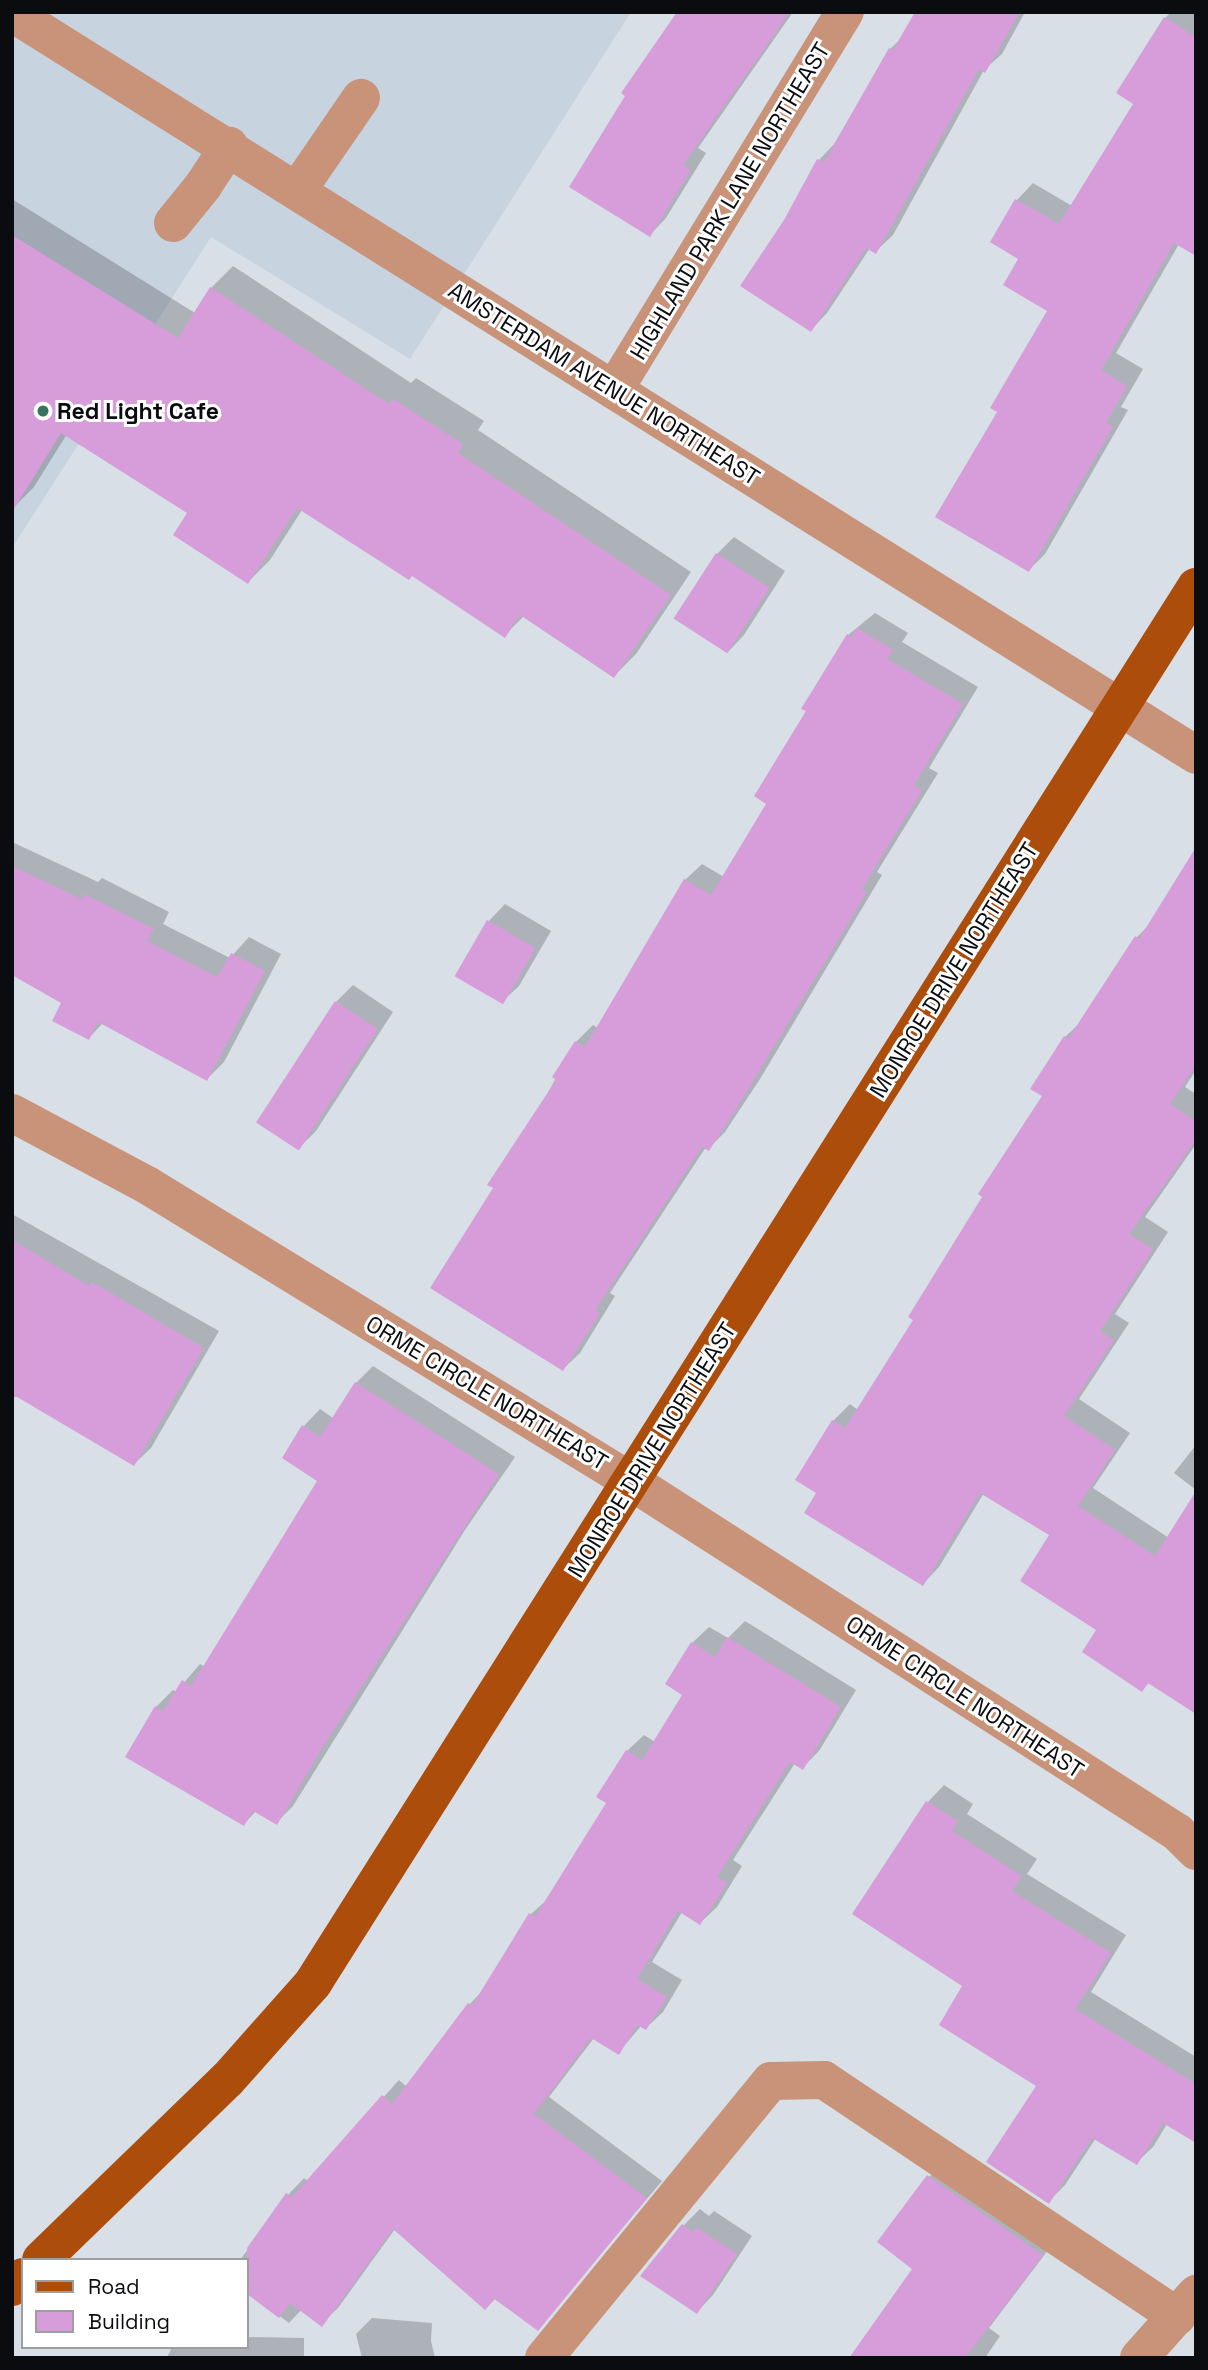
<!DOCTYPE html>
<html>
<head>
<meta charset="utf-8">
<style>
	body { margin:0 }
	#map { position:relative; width:1208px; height:2370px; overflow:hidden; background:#d9dfe6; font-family:"Space Grotesk",sans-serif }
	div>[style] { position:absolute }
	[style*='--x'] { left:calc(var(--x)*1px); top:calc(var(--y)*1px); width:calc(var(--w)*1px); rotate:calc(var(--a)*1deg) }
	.built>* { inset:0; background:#c8d3e0 }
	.shadow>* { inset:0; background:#0003 }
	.building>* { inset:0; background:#d69dda; transform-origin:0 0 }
	.minor>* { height:38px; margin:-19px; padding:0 19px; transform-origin:19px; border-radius:19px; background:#c89378 }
	.major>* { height:38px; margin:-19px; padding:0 19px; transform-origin:19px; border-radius:19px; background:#ac4d0c }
	.dots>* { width:19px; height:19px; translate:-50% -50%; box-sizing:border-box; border:4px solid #fff; border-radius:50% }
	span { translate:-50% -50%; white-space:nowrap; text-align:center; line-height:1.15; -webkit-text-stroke:6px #fff; paint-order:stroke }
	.street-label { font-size:23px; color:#0a0c0f }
	.poi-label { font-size:23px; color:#0a0c0f; font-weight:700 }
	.left { translate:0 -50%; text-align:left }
	.frame { position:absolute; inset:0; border:14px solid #0a0c0f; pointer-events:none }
	.legend { position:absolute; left:21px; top:2258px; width:228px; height:91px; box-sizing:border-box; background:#fff; border:2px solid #9d9e9f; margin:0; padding:9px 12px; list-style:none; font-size:21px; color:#0a0c0f }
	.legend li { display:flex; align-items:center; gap:14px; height:35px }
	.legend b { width:35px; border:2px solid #9d9e9f }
</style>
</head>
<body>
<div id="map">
	<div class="built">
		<div style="clip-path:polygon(12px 12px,631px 12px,410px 359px,211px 237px,12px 548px)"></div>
	</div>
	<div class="shadow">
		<div style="clip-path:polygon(680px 12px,793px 12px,698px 148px,706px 153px,666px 218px,650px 235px)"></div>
		<div style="clip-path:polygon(917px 12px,1025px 12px,1002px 54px,984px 70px,893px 235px,876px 251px,870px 248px,827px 313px,811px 330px,785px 220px,819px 160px,835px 143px,890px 49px,903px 37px)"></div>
		<div style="clip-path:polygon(1171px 12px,1196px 12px,1196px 254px,1179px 244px,1116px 353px,1143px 369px,1121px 407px,1128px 410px,1045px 554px,1029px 570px,999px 412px,1050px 310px,1020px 258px,992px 241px,1017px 200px,1033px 183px,1072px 206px,1136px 104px,1165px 18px)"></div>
		<div style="clip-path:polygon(12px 199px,195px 313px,211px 288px,233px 266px,411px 383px,416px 378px,484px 421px,478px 430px,691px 572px,636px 654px,614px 676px,524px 616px,505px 635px,413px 574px,302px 510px,270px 560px,248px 582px,189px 513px,67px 434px,34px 487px,12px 509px)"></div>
		<div style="clip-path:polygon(734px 537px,785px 571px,744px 635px,728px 652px,717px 554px)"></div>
		<div style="clip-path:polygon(875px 613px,908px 633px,902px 642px,978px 687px,929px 768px,938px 773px,877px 872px,882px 875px,760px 1079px,725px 1132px,708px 1149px,706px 1147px,610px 1293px,615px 1296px,580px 1353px,563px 1369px,495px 1188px,576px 1042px,593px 1025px,598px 1028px,685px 880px,702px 864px,724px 877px,769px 803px,808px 711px,848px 635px)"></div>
		<div style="clip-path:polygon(12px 842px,98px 882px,102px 878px,169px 912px,163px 924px,230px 958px,249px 937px,281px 954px,224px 1062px,207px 1079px,103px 1023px,89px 1038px,63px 1002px,12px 973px)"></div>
		<div style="clip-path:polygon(1196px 850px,1196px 1070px,1185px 1087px,1196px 1094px,1196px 1144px,1145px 1217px,1168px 1232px,1115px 1314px,1129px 1323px,1079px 1399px,1130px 1433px,1093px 1488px,1169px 1538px,1150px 1682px,1142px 1689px,1052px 1534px,984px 1493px,939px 1567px,923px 1584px,819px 1492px,833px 1421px,850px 1404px,858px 1410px,915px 1319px,1044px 1096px,1065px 1037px,1082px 1021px,1137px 937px,1152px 922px)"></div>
		<div style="clip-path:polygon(505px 904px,551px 931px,519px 986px,502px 1002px,489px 921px)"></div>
		<div style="clip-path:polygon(353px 985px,393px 1012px,316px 1131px,300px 1147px,336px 1002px)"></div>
		<div style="clip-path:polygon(12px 1214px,219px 1331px,151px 1448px,134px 1464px,18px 1396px,12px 1398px)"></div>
		<div style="clip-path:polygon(373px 1366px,515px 1457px,465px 1530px,293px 1806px,276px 1823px,256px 1811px,244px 1824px,127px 1756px,156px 1707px,173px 1690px,176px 1692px,200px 1664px,205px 1667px,320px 1480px,284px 1457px,304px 1426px,320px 1409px,333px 1418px,356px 1383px)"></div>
		<div style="clip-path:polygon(1196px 1445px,1196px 1490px,1174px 1473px)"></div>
		<div style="clip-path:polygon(745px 1621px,856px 1690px,819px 1751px,802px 1768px,795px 1763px,733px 1860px,742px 1866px,717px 1907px,700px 1923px,682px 1912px,652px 1962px,682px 1980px,663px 2012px,646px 2028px,642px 2025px,619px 2052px,594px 2038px,549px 2097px,662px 2181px,537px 2329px,395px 2229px,338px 2308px,321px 2324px,302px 2309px,289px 2323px,247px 2292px,250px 2272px,247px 2260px,240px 2260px,288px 2195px,304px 2178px,308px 2181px,399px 2080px,407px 2087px,469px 2005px,484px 1989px,531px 1914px,549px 1898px,608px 1803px,627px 1751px,644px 1735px,655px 1742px,685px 1695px,692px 1643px,709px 1627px,728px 1638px)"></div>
		<div style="clip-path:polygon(944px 1785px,973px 1804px,967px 1814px,1037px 1859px,1027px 1874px,1126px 1935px,1091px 1992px,1196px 2057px,1196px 2137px,1167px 2124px,1153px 2147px,1136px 2163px,1096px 2138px,1065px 2185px,1048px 2202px,1038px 2085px,965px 1985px,855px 1914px,928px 1802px)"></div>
		<div style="clip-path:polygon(945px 2160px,1058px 2237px,989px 2328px,1000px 2336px,985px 2358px,851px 2358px,914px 2269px,929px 2177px)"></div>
		<div style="clip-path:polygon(700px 2209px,709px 2216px,714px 2211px,752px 2236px,713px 2295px,697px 2312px,683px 2226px)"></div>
		<div style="clip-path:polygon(372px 2318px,432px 2323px,431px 2341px,435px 2358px,362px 2358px,356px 2334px)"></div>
		<div style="clip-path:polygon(247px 2337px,304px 2338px,304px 2358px,167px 2358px,172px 2347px,247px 2347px)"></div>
	</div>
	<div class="building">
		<div style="clip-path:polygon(677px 12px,790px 12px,683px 165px,691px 170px,650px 237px,569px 187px,625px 96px,621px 93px)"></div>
		<div style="clip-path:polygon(915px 12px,1020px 12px,985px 73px,979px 69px,876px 254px,866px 248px,811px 332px,740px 286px,784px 220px,817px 159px,824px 162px,889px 48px,893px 50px)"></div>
		<div style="clip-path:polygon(1164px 17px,1196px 37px,1196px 256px,1174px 243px,1101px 370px,1127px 386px,1106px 423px,1113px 427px,1029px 572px,935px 517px,997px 412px,990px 408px,1047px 311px,1003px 285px,1018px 259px,990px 242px,1015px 199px,1059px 224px,1133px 104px,1116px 93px)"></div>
		<div style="clip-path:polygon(12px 235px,178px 338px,210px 287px,389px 404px,393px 399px,463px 444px,458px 453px,671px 595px,614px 678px,520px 615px,505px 638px,412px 576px,409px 580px,297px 508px,248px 584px,173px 535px,187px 513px,61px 433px,12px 512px)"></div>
		<div style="left:716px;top:553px;width:64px;height:78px;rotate:33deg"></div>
		<div style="clip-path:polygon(857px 628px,893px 650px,887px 659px,963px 704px,914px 785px,922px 790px,862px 889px,867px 892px,743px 1098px,709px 1151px,702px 1147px,595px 1310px,600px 1313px,563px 1371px,430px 1288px,493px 1188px,487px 1185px,556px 1080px,552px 1077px,575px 1041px,585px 1047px,684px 879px,711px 895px,766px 804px,754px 796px,806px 711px,801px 709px,847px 634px,851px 637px)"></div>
		<div style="clip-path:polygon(1196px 847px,1196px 1065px,1170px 1104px,1196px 1121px,1196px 1140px,1129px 1234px,1153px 1249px,1100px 1331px,1114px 1340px,1064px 1416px,1115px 1450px,1078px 1506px,1155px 1556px,1196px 1491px,1196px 1714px,1148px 1683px,1142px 1692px,1082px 1652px,1096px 1630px,1020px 1581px,1049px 1535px,980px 1493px,923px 1586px,804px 1513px,816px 1493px,795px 1480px,832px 1420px,845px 1428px,913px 1320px,908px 1317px,982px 1197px,978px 1194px,1042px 1096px,1030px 1089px,1064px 1036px,1068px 1039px,1135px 936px,1139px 939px)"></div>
		<div style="clip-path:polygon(12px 866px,82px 899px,84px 894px,154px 929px,147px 941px,217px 977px,231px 953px,265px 971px,207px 1081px,98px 1022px,89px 1040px,52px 1021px,61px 1003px,12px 975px)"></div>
		<div style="left:487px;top:920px;width:56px;height:65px;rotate:30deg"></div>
		<div style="left:335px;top:1001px;width:51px;height:145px;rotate:33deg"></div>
		<div style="clip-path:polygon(12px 1240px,89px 1286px,92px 1282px,204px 1348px,134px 1466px,12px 1394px)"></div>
		<div style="clip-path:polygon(355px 1382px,499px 1474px,322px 1748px,277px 1825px,253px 1811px,244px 1826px,125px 1757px,155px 1706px,163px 1711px,182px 1680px,191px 1686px,317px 1481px,282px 1458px,302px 1425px,320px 1437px)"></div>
		<div style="clip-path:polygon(727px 1637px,841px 1707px,803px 1770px,790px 1762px,717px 1877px,727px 1883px,700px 1925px,678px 1911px,637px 1979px,667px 1997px,646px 2030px,637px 2025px,619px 2055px,591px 2038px,534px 2114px,647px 2198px,538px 2331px,495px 2299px,485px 2310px,393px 2229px,322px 2327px,290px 2303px,279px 2318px,247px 2294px,247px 2248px,286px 2193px,292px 2197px,382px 2095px,392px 2104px,468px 2003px,472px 2006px,529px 1913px,535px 1917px,606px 1803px,596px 1797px,626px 1750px,642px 1760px,682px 1695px,665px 1684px,691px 1642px,715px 1657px)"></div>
		<div style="clip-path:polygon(926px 1801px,958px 1821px,952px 1831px,1022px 1876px,1012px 1891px,1111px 1953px,1075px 2009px,1196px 2084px,1196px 2143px,1163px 2123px,1137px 2165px,1092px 2138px,1049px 2204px,986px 2162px,1036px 2086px,939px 2025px,962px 1986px,852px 1914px)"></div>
		<div style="clip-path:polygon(927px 2175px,1043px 2255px,965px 2358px,849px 2358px,912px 2269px,877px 2242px)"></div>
		<div style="clip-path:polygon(682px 2224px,692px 2232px,696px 2227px,737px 2254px,697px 2314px,640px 2276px)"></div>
	</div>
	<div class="minor">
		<div style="--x:12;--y:13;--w:1397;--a:32.07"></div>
		<div style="--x:297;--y:191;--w:113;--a:-55.5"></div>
		<div style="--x:173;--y:223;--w:48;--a:-51"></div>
		<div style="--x:203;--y:186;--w:48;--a:-57"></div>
		<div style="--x:614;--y:390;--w:443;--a:-58.6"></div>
		<div style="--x:12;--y:1113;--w:153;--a:28.1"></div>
		<div style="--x:147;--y:1185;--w:569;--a:31.48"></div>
		<div style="--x:632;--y:1482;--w:648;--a:32.71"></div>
		<div style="--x:1177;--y:1832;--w:27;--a:45"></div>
		<div style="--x:544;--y:2358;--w:358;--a:-50.7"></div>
		<div style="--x:771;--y:2081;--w:53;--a:-1.1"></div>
		<div style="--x:824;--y:2080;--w:425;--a:33.8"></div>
		<div style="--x:1139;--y:2358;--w:86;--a:-48.3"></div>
	</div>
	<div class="major">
		<div style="--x:41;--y:2260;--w:259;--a:-44.1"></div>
		<div style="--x:227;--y:2080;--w:130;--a:-48.4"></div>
		<div style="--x:313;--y:1983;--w:1652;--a:-57.69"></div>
		<div style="--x:12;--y:2287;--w:15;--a:-42"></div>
	</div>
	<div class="dots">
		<div style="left:43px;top:411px;background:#36725d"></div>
	</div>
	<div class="street-label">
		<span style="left:730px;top:201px;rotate:-59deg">HIGHLAND PARK LANE NORTHEAST</span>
		<span style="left:604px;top:384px;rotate:32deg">AMSTERDAM AVENUE NORTHEAST</span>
		<span style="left:954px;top:970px;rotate:-58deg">MONROE DRIVE NORTHEAST</span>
		<span style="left:487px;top:1393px;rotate:31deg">ORME CIRCLE NORTHEAST</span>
		<span style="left:652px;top:1450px;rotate:-58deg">MONROE DRIVE NORTHEAST</span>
		<span style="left:965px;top:1697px;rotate:33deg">ORME CIRCLE NORTHEAST</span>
	</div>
	<div class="poi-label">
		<span class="left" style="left:57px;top:411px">Red Light Cafe</span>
	</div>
	<div class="frame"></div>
	<ul class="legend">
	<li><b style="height:9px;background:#ac4d0c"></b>Road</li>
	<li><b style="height:19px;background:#d69dda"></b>Building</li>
	</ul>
</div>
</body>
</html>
